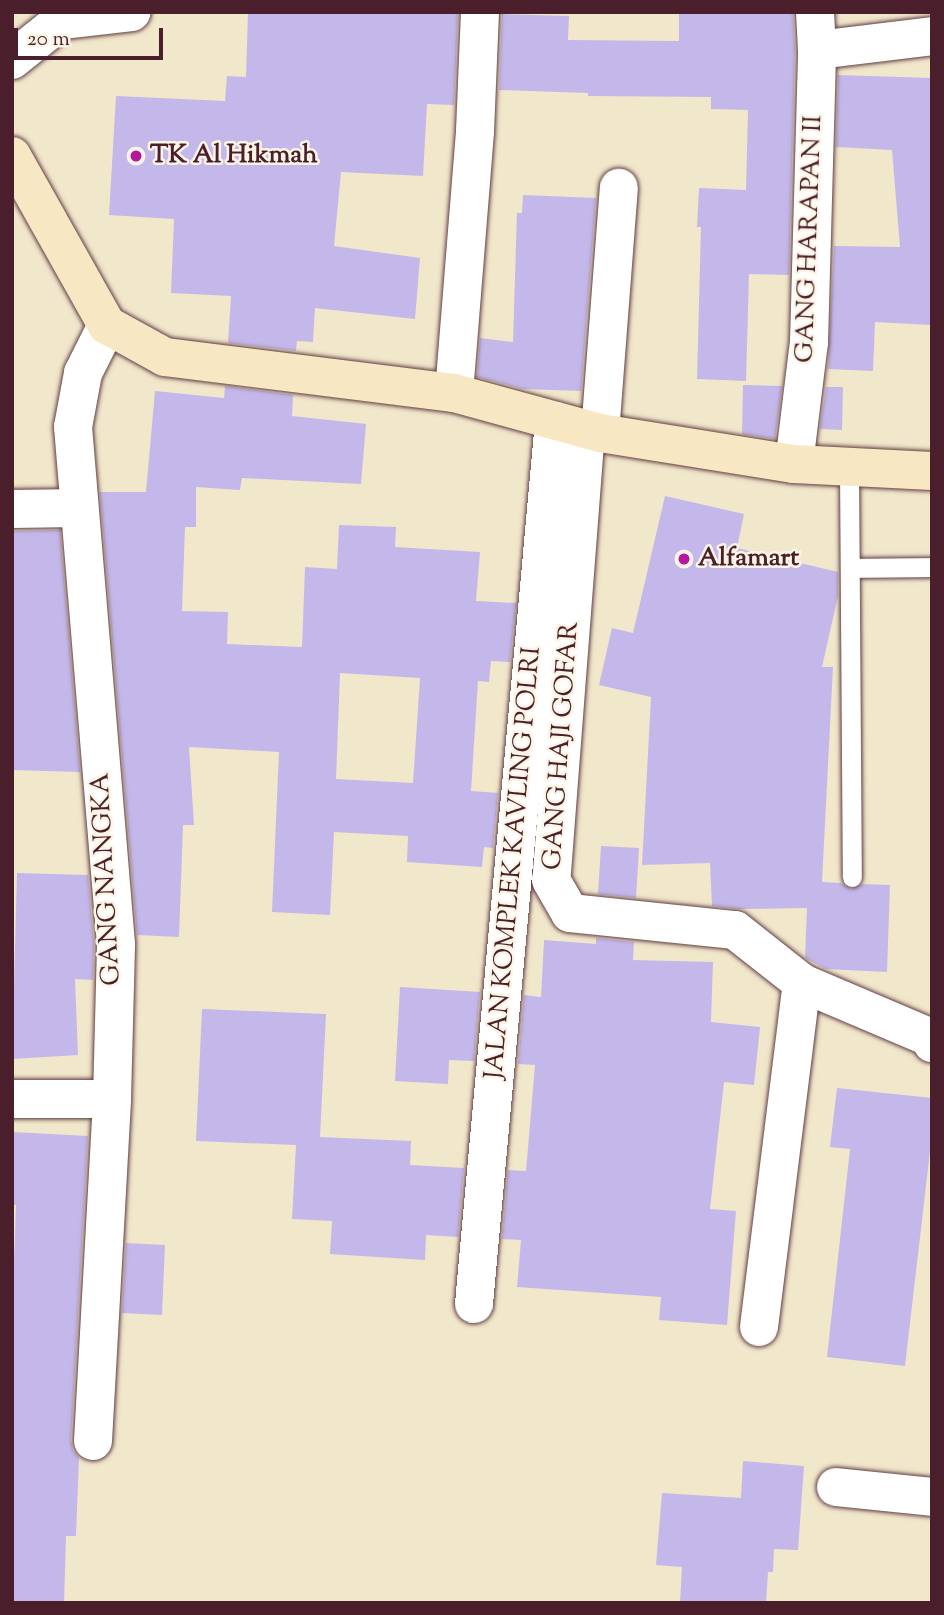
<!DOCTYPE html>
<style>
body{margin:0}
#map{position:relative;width:944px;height:1615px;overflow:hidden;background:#f1e7cb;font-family:"Sorts Mill Goudy",serif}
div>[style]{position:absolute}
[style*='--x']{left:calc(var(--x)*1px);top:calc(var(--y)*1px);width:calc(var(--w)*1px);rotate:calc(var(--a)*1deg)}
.building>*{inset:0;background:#c4b8ea}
.roads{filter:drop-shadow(0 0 2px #633d43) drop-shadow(0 0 2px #633d43)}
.lane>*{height:19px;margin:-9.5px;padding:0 9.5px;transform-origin:9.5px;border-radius:9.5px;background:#fff}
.street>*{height:38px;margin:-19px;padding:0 19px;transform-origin:19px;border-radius:19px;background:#fff}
.secondary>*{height:38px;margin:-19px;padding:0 19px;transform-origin:19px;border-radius:19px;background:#f7e8c3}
.dots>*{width:19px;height:19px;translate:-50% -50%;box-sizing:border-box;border:4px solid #fcf5e5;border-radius:50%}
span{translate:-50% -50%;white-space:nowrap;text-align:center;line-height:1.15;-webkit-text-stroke:5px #fcf5e5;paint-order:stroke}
.poi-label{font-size:26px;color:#4a1f2b;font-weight:700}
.left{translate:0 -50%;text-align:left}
.street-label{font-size:26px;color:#4a1f2b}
.frame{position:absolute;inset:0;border:14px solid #4a1f2b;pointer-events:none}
.scale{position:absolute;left:14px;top:28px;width:149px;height:32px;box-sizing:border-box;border:4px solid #4a1f2b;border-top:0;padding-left:9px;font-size:21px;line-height:24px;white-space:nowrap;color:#4a1f2b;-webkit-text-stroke:5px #fcf5e5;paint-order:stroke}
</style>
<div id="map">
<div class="building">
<div style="clip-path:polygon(248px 12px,458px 12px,454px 105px,427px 104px,423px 176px,341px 172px,334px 246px,420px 258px,415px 319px,315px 308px,313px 342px,297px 341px,296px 351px,228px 343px,231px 296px,171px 293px,174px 219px,109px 215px,116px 96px,225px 101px,227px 76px,246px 77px)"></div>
<div style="clip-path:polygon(679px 12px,793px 12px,795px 50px,789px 275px,749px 274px,746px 381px,697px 379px,701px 227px,697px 227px,699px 188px,746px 190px,748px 110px,711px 109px,711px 97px,588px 96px,588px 93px,499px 90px,502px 14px,569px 16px,568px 40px,679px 41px)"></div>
<div style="clip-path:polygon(838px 75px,932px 78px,932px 325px,875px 322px,873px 371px,828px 369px,834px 246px,900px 247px,892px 150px,836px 147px)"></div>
<div style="clip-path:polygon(523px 195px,596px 198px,581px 391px,523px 389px,477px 377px,480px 338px,513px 342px,517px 213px,522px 213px)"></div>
<div style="clip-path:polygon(743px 385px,782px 386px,775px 439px,742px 434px)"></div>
<div style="clip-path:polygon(evenodd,225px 386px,293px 395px,292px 416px,366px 424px,361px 484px,242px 478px,240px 490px,196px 487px,196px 527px,185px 527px,182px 611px,228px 612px,227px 644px,302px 647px,305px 567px,337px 569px,339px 525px,396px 527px,395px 547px,480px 552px,476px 601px,516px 603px,510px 662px,491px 661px,489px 682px,478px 681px,471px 791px,498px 793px,493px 848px,484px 847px,482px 867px,407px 862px,408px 836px,334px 832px,330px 915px,272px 912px,279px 752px,189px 747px,194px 825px,183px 825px,179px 937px,137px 935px,100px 492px,146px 492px,155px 391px,224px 398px,225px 386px,340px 673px,420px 678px,413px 783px,336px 779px,340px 673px)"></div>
<div style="clip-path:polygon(826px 387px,843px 387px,842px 430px,820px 429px)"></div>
<div style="clip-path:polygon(665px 496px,744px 514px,737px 548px,838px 572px,838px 596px,822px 667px,833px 667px,822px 882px,841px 883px,851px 889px,862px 884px,890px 885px,887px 972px,826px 969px,805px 958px,807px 908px,740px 909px,712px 906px,710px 863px,642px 865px,651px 697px,599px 685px,612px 628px,633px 633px)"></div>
<div style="clip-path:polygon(60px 530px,80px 772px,12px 770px,12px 531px)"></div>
<div style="clip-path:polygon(601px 846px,639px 848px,636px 898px,598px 894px)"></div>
<div style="clip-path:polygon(17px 873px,88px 875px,94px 945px,93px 980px,75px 979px,78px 1055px,12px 1059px)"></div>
<div style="clip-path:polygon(596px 938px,634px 942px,633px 960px,713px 962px,711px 1022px,760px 1027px,754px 1085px,724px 1082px,710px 1209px,736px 1211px,727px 1325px,659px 1320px,661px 1297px,517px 1287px,521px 1240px,502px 1239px,508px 1170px,526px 1171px,535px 1065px,518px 1064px,524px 995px,541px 997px,544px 940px,596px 944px)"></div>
<div style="clip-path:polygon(400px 987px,480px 992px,474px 1061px,449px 1060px,448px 1084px,395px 1081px)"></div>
<div style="clip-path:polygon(202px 1009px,326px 1014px,320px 1137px,411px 1141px,410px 1165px,464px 1168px,458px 1237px,426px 1235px,425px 1260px,330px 1254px,332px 1221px,292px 1219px,296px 1145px,196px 1141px)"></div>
<div style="clip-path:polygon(837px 1088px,932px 1098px,932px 1134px,905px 1366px,827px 1357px,850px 1149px,830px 1147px)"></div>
<div style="clip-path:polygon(12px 1132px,88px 1136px,71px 1440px,73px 1450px,79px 1458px,76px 1536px,66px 1536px,64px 1603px,12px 1603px,12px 1318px,16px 1205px,12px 1205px)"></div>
<div style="clip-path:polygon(126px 1243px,165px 1245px,162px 1315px,122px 1313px)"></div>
<div style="clip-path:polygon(743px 1461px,804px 1466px,798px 1550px,774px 1549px,773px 1572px,768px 1572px,766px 1603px,680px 1603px,682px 1567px,656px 1565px,662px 1493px,741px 1498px)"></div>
</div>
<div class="roads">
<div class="lane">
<div style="--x:849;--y:467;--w:410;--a:89.6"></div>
<div style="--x:850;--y:568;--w:82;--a:-0.7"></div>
</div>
<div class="street">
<div style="--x:64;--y:20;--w:68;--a:-6.7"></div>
<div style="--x:817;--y:50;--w:116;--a:-6.9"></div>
<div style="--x:12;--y:60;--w:77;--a:-38.7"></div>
<div style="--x:454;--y:393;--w:263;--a:-85.4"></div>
<div style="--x:475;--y:131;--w:119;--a:-87.6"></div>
<div style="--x:586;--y:430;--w:451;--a:94.4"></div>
<div style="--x:551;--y:880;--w:38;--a:60"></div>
<div style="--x:570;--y:913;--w:166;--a:5.9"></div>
<div style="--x:735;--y:930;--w:85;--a:38.3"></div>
<div style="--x:802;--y:983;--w:138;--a:23"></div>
<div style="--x:929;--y:1037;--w:7;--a:63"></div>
<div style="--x:600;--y:433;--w:246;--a:-85.6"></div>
<div style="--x:794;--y:464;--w:123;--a:-83"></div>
<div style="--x:809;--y:342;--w:292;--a:-88.4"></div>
<div style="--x:817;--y:50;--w:38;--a:-93"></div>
<div style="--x:12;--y:509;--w:67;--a:-0.9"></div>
<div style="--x:12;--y:1099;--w:100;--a:0"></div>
<div style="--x:474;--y:1304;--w:887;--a:-84.82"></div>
<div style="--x:759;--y:1327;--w:347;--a:-82.9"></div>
<div style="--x:93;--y:1441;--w:343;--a:-86.8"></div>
<div style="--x:112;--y:1099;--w:155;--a:-88.5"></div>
<div style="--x:116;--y:944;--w:519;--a:-94.75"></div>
<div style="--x:73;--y:427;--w:55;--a:-79.5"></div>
<div style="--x:83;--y:373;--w:54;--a:-63.4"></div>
<div style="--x:836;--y:1487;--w:97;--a:5.9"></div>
</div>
<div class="secondary">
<div style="--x:12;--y:156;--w:194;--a:60.7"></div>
<div style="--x:107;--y:325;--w:66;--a:28.9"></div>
<div style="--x:165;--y:357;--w:291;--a:7.1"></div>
<div style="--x:454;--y:393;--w:151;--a:15.3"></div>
<div style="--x:600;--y:433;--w:196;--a:9.1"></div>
<div style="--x:794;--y:464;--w:138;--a:2.9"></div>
</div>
</div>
<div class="dots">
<div style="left:136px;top:156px;background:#b5179e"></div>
<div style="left:684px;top:559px;background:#b5179e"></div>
</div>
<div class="poi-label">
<span class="left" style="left:150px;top:156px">TK Al Hikmah</span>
<span class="left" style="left:698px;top:559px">Alfamart</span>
</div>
<div class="street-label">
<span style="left:810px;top:239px;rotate:-88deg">GANG HARAPAN II</span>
<span style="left:562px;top:746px;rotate:-86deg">GANG HAJI GOFAR</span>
<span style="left:514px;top:863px;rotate:-85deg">JALAN KOMPLEK KAVLING POLRI</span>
<span style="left:107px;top:879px;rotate:-93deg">GANG NANGKA</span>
</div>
<div class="frame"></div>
<div class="scale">20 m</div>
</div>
